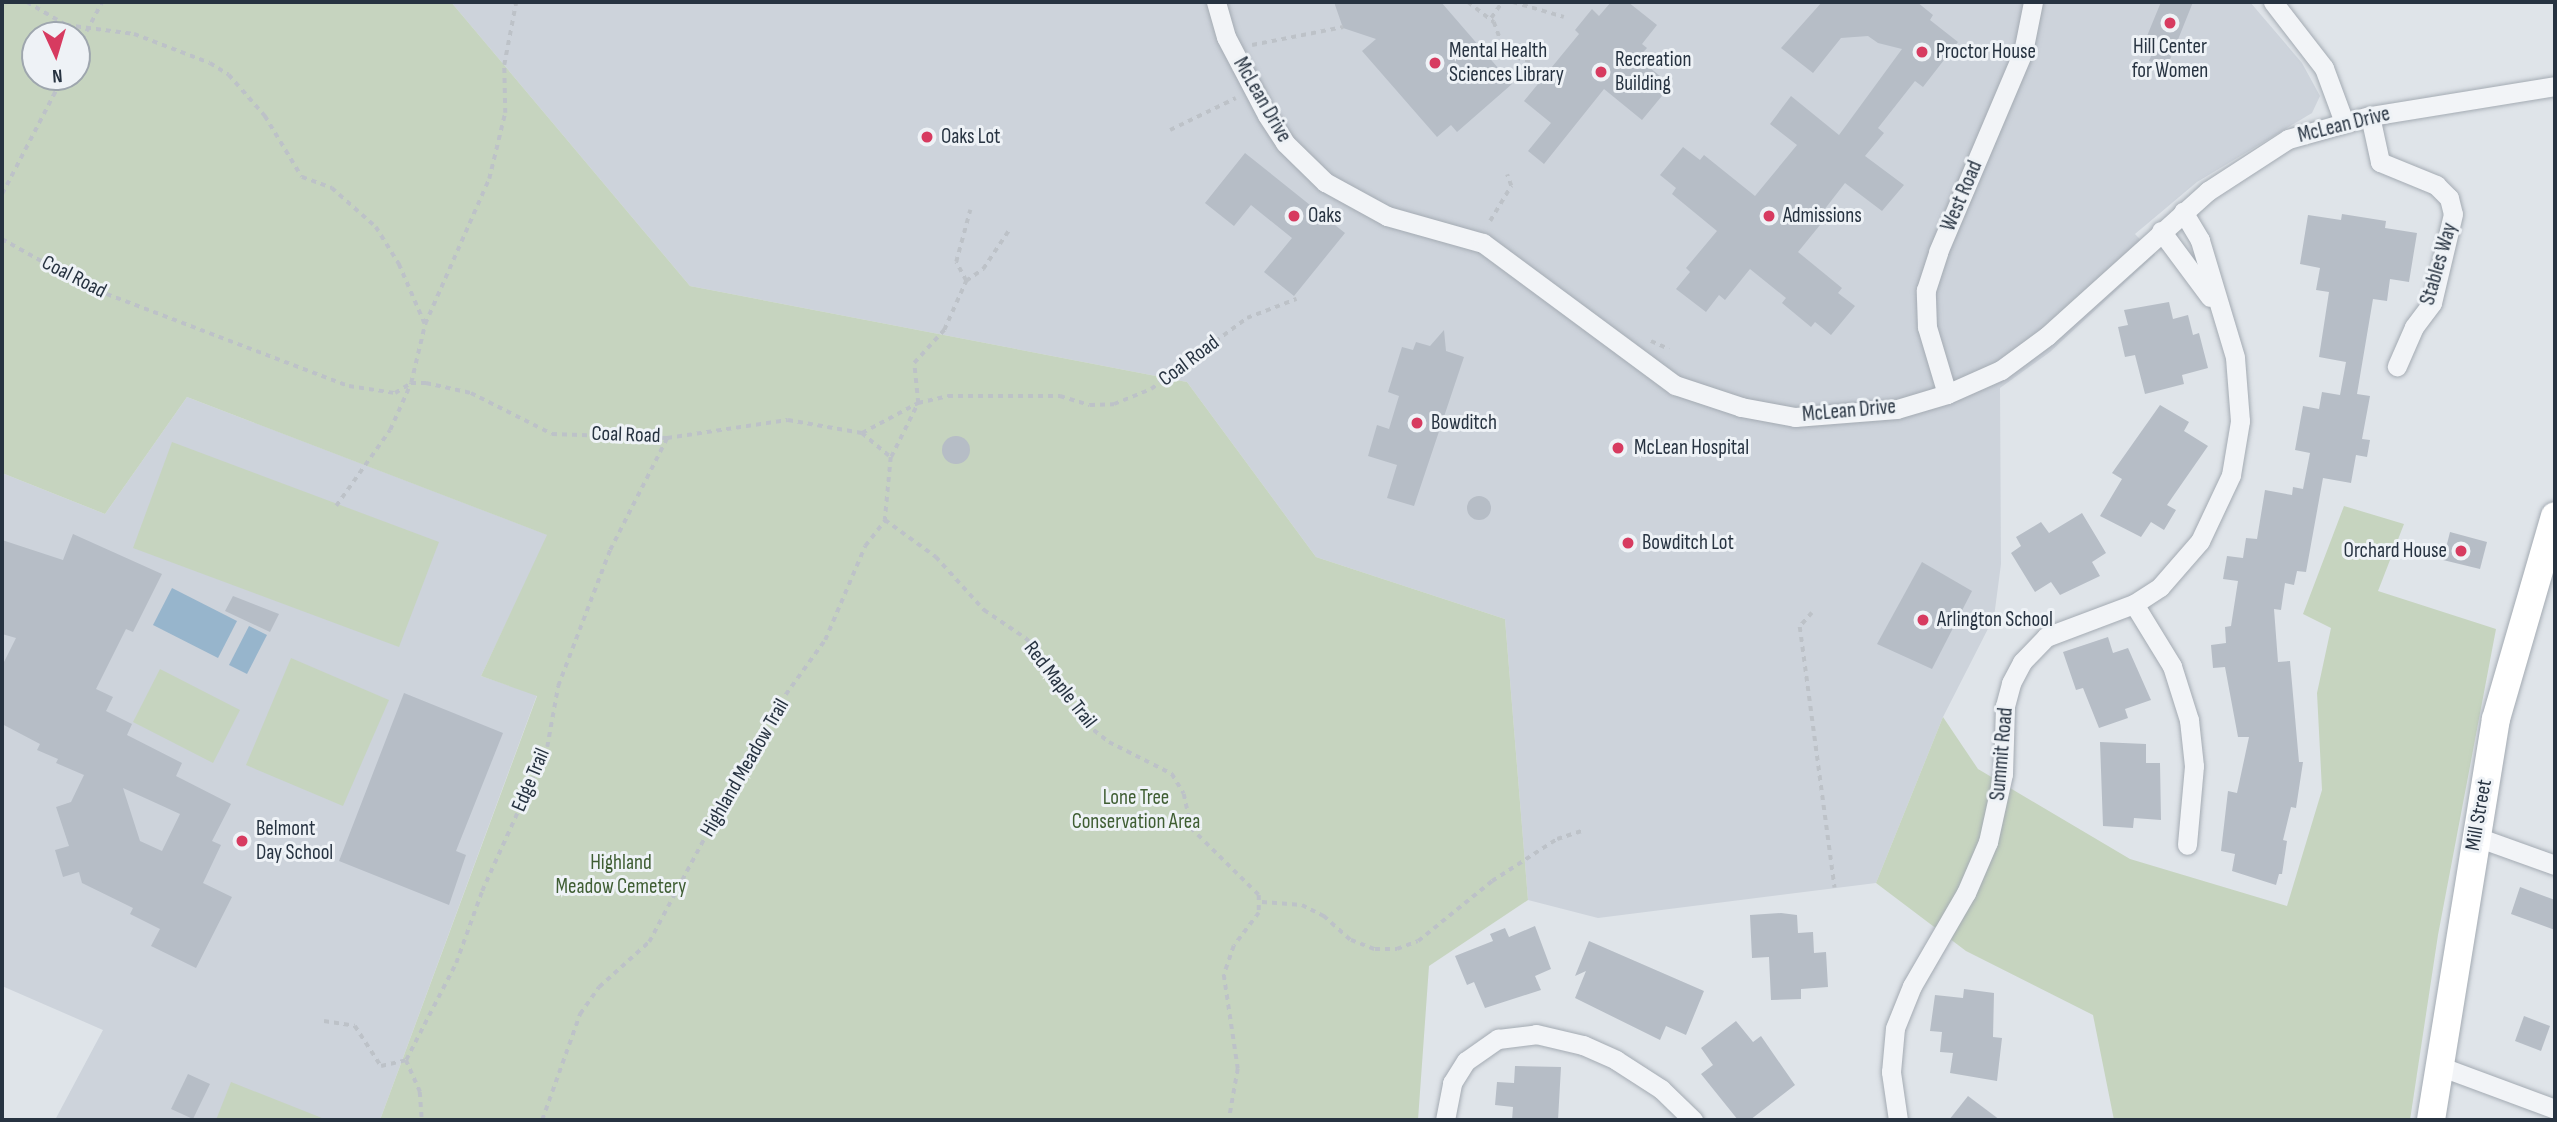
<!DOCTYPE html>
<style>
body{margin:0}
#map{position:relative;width:2557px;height:1122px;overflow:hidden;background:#dfe4e9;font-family:"Sofia Sans Condensed",sans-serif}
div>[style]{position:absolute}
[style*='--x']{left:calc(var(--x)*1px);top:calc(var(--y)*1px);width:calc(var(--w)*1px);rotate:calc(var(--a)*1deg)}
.built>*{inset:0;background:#cdd3db}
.green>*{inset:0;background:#c6d4bf}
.water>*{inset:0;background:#97b5cc}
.building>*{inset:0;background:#b6bdc6}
.round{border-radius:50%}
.path>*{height:3.5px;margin-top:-1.75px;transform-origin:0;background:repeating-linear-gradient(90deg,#bdc2c8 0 5px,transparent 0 10px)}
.roads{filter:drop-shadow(0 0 2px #a4abb3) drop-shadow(0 0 2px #a4abb3)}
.minor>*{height:19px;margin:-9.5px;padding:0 9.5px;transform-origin:9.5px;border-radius:9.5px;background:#f2f4f7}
.secondary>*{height:28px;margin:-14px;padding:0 14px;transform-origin:14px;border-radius:14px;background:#fff}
.dots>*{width:19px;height:19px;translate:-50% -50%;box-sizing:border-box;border:4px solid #eef2f6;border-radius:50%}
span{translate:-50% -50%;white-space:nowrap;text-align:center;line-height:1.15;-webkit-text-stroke:6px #eef2f6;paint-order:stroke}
.poi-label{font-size:21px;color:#273341}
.left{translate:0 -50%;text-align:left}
.right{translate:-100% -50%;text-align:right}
.street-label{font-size:21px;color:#273341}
.park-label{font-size:21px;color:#3f5e33}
.frame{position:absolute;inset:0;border:4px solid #273341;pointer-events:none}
.north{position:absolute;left:21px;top:21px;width:70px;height:70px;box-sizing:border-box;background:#eef2f6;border:2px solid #9ea6ae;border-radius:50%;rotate:176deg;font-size:19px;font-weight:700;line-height:28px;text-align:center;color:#273341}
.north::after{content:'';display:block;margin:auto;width:24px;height:32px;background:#d73b60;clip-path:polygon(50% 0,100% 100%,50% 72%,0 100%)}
</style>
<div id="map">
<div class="built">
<div style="clip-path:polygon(451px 2px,2250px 2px,2302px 63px,2320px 96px,2312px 113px,2197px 182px,2135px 234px,2155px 255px,2050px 352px,2000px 388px,2001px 564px,1994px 617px,1943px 717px,1876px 883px,1598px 918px,1528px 900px,1505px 619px,1316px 557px,1187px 382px,690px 286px)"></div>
<div style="clip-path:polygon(187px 397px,548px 535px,481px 676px,537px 695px,380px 1120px,55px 1120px,103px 1030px,2px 986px,2px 473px,105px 514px)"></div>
</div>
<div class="green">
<div style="clip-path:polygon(evenodd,2px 2px,451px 2px,690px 286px,1187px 382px,1316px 557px,1505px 619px,1528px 900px,1429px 966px,1418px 1120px,380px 1120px,537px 696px,481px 676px,547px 535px,187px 397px,105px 514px,2px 473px,2px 2px,77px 35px,77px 77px,35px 77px,35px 35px,77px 35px)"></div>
<div style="clip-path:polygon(172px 442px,439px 542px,399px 647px,133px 548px)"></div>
<div style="clip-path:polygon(2344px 506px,2404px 524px,2378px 591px,2496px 629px,2438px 935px,2410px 1120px,2114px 1120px,2093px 1015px,1966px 951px,1876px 883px,1943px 717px,1978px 769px,2130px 859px,2287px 906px,2322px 790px,2317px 693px,2331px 628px,2303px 614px)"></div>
<div style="clip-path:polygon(291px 658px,389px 700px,343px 806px,246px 765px)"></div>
<div style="clip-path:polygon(160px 669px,240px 710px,213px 763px,133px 722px)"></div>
<div style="clip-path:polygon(231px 1082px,327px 1120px,216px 1120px)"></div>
</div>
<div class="water">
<div style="clip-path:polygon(172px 588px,237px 621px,218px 658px,153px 625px)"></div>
<div style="clip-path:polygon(249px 626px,267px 635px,247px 674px,229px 665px)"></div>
</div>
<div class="building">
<div style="clip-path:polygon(1334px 2px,1441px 2px,1512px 84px,1457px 132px,1451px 125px,1437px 137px,1362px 51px,1376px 39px,1343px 28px)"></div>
<div style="clip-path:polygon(1611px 2px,1628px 2px,1657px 25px,1642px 44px,1647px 48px,1638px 58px,1671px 85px,1642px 120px,1604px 89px,1544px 164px,1528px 151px,1551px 123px,1524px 101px,1579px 34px,1575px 30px,1592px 9px,1599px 16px)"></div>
<div style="clip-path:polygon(1822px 2px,1917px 2px,1933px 15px,1930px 20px,1958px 42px,1923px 87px,1915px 81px,1878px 128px,1884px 133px,1865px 156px,1904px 185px,1882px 211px,1845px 183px,1824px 210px,1829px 214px,1798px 252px,1842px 288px,1838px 293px,1855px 306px,1831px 335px,1815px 322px,1811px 327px,1782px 303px,1786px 298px,1750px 269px,1725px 300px,1719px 295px,1706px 312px,1676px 289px,1690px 272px,1686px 268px,1717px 231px,1672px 194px,1676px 188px,1660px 175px,1683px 147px,1700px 160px,1704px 155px,1755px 196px,1797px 145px,1770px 124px,1791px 96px,1839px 135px,1902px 49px,1878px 43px,1868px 36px,1841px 38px,1813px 73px,1781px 48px)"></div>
<div style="clip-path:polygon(2161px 2px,2193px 2px,2167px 67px,2149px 61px,2158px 40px,2147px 36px)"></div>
<div style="clip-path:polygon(1245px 153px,1345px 233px,1294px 296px,1264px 272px,1292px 238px,1251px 205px,1234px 226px,1205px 203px)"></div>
<div style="clip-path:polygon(2342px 214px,2386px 221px,2385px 228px,2417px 233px,2409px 282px,2390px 279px,2387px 301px,2373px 299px,2357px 394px,2370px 396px,2362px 439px,2370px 440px,2367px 457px,2356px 455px,2351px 483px,2323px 478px,2306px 572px,2297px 571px,2294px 585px,2285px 583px,2281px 610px,2274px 609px,2278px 662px,2290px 661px,2299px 762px,2303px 762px,2296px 808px,2291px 807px,2283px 840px,2287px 841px,2282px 874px,2279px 874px,2276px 885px,2232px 871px,2235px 854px,2221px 851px,2228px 791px,2237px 793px,2249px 737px,2238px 737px,2225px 667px,2213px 668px,2211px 645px,2226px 643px,2225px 627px,2231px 626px,2238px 581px,2223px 579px,2227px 556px,2243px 558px,2246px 538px,2257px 539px,2265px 490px,2292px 495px,2293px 487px,2303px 489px,2310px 453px,2295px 450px,2303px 406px,2319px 409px,2322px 392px,2340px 395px,2346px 362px,2319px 357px,2329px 292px,2316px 290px,2320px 268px,2300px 264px,2308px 215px,2341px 220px)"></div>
<div style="clip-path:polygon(2169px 302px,2173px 319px,2188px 315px,2193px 335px,2199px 333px,2208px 368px,2182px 375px,2184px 384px,2145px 394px,2135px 355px,2125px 357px,2118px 327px,2128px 325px,2124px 310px)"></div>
<div style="clip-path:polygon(1444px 330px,1446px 351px,1464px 357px,1414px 506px,1387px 498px,1397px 465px,1368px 456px,1377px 425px,1389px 429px,1399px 396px,1388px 392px,1402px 347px,1413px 350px,1416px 342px,1430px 346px)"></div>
<div style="clip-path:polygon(2160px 405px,2189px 422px,2184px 431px,2208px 446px,2167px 505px,2176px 510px,2164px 530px,2151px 522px,2141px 537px,2100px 516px,2122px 479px,2112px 473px)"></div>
<div class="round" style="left:942px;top:436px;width:28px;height:28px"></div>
<div class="round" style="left:1467px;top:496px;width:24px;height:24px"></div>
<div style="clip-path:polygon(2082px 513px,2106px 553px,2092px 562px,2100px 576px,2060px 595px,2051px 582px,2035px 592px,2011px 553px,2021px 546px,2016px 537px,2041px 522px,2049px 533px)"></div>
<div style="clip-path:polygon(2450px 532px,2487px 542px,2480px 569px,2443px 560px)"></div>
<div style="clip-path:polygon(evenodd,73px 534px,162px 574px,133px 632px,126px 629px,96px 689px,113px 697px,106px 711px,132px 724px,127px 735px,182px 763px,176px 776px,231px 804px,212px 841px,221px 845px,203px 883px,232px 897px,196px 968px,151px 946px,160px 929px,130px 914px,133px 908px,82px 883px,79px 872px,63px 877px,55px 850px,69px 846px,56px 807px,71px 802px,84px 775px,56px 763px,58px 759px,37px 750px,40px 744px,2px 724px,2px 666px,16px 638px,2px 634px,2px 540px,63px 560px,73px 534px,123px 788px,180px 814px,162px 851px,140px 841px,123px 788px)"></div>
<div style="clip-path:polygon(1922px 562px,1972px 591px,1932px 669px,1877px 644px)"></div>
<div style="clip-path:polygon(233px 596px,279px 614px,270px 632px,225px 611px)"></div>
<div style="clip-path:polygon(2108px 637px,2113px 653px,2128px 648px,2151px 700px,2125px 709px,2128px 718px,2099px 728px,2083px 688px,2076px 690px,2063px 652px)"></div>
<div style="clip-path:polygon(404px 693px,503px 733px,456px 851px,466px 855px,449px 905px,339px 861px)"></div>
<div style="clip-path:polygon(2100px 742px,2146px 744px,2146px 763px,2160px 763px,2161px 820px,2134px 818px,2133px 828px,2103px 826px)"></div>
<div style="clip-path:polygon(2520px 887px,2555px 900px,2555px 930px,2511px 914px)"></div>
<div style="clip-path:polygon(1781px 913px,1797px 915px,1798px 933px,1813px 932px,1814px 953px,1826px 952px,1828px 987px,1801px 989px,1801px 999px,1771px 1000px,1769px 957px,1752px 958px,1750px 915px)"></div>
<div style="clip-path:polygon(1535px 926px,1551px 969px,1535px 976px,1541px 990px,1485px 1008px,1474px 982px,1467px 985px,1455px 956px,1493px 941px,1490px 934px,1505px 928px,1509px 937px)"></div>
<div style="clip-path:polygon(1589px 941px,1704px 991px,1686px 1035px,1666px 1026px,1660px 1040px,1575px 998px,1586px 971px,1575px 976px)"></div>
<div style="clip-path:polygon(1964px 989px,1994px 993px,1993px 1037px,2002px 1038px,1997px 1081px,1950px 1073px,1953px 1053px,1940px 1052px,1942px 1032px,1930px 1031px,1935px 995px,1963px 998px)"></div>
<div style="clip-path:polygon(2524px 1016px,2550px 1026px,2541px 1051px,2515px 1041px)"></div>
<div style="clip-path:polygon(1736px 1021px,1753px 1042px,1761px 1036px,1795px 1085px,1750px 1120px,1738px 1120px,1701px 1074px,1713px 1065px,1701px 1048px)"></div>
<div style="clip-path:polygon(1515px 1066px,1561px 1067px,1558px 1120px,1512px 1120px,1513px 1107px,1495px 1105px,1497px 1082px,1514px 1083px)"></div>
<div style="clip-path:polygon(188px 1074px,210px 1084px,193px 1119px,171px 1109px)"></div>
<div style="clip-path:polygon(1968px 1096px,2000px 1120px,1949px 1120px)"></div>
</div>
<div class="path">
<div style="--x:27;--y:2;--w:45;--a:30.5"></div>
<div style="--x:66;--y:25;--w:69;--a:7.5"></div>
<div style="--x:134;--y:34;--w:81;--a:20.9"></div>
<div style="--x:210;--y:63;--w:22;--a:32"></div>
<div style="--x:229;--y:75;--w:55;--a:48.7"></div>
<div style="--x:265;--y:116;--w:71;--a:58.8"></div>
<div style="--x:302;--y:177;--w:32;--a:20"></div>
<div style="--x:332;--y:188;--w:59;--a:41.6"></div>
<div style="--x:376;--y:227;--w:44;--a:58.1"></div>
<div style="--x:399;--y:264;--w:65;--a:66.6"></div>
<div style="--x:1468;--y:2;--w:33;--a:38"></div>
<div style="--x:1494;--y:22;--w:35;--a:70"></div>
<div style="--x:1506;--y:55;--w:25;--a:14"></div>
<div style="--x:1513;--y:2;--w:53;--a:16.4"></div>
<div style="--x:1491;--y:18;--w:19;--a:-55"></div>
<div style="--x:1252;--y:45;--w:93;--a:-11.2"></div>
<div style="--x:77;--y:49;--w:53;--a:-62"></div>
<div style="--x:1170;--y:130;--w:73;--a:-25.9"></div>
<div style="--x:2;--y:194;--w:132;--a:-62.5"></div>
<div style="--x:1490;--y:221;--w:41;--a:-59"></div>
<div style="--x:1511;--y:186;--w:12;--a:-110"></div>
<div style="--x:2;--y:239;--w:98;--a:29.2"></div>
<div style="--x:88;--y:287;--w:279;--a:20.8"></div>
<div style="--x:349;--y:386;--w:47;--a:8.7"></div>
<div style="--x:395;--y:393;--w:19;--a:-32"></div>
<div style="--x:411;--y:383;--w:15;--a:0"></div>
<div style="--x:426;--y:383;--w:46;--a:12.5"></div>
<div style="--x:471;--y:393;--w:91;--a:26.8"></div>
<div style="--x:552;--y:434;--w:115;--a:2"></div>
<div style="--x:667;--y:438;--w:122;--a:-8.5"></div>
<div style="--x:788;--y:420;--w:75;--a:10"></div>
<div style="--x:862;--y:433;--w:64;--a:-28.2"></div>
<div style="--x:918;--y:403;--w:31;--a:-13"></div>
<div style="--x:948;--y:396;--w:112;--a:0"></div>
<div style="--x:1060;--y:396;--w:31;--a:17"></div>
<div style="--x:1090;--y:405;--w:24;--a:-2"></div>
<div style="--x:1114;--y:404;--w:40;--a:-22"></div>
<div style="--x:1151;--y:389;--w:119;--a:-36.5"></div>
<div style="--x:1247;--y:318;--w:53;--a:-21.2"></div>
<div style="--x:966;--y:281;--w:21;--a:-118"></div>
<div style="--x:956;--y:262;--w:54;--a:-74.9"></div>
<div style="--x:1651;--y:341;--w:20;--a:24"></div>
<div style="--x:862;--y:433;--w:38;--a:40"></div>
<div style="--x:891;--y:457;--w:63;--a:95.4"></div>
<div style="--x:891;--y:457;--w:60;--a:-63.4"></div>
<div style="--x:918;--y:403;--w:40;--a:-95.7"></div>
<div style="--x:914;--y:363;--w:45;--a:-47.7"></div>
<div style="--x:944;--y:330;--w:54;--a:-65.8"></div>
<div style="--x:966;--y:281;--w:21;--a:-35"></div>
<div style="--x:983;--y:269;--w:47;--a:-56.3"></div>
<div style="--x:336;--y:506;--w:93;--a:-54.6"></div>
<div style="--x:390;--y:430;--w:51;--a:-65.9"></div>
<div style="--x:411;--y:383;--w:61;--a:-76.7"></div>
<div style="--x:425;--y:324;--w:158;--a:-66.2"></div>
<div style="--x:489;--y:179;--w:68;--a:-76.4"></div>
<div style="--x:505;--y:113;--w:48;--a:-91.2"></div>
<div style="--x:504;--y:65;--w:64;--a:-79.2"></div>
<div style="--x:885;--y:520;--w:63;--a:36"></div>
<div style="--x:936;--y:557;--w:72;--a:47.8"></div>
<div style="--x:984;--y:610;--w:52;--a:34"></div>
<div style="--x:1027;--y:639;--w:103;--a:55.2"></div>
<div style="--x:1086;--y:724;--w:29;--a:38"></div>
<div style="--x:1109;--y:742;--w:71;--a:26.9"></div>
<div style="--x:1172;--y:774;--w:23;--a:59"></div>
<div style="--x:1184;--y:794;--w:35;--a:78"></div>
<div style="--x:1191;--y:828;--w:95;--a:44.6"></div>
<div style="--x:1259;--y:895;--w:18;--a:90"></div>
<div style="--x:1259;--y:913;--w:41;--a:127.1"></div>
<div style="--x:1234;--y:946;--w:31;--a:109"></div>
<div style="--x:1224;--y:975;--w:95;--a:81.5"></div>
<div style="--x:1238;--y:1069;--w:52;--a:100"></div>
<div style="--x:1812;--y:613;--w:18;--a:131"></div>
<div style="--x:1800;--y:627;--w:263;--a:82.4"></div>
<div style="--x:1262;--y:902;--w:40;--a:4.3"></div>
<div style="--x:1302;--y:905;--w:25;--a:27"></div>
<div style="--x:1324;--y:916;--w:36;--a:42"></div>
<div style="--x:1351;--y:940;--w:26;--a:21"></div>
<div style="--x:1375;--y:949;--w:22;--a:0"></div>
<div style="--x:1397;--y:949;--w:22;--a:-21"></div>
<div style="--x:1418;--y:941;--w:95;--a:-39"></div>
<div style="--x:1492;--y:881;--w:77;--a:-32.9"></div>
<div style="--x:1557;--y:839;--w:29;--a:-18"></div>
<div style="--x:324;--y:1021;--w:31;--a:9"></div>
<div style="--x:355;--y:1026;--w:48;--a:57"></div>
<div style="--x:381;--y:1066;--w:26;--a:-13"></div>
<div style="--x:406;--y:1060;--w:109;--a:-62.7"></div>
<div style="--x:456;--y:963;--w:77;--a:-70.1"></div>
<div style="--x:482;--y:891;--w:158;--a:-65.7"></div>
<div style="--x:547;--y:747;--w:62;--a:-79.8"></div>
<div style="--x:558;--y:686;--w:146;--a:-69.1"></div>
<div style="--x:610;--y:550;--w:126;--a:-63"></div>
<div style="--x:406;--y:1060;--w:35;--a:66"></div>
<div style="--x:420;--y:1092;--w:28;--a:86"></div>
<div style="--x:542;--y:1120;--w:113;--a:-70.3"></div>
<div style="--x:580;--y:1014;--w:33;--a:-55"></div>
<div style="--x:599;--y:987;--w:67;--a:-42"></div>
<div style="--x:649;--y:942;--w:253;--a:-61.9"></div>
<div style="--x:768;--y:719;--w:97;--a:-54.2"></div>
<div style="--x:825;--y:640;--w:102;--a:-66.9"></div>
<div style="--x:865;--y:546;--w:33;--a:-52"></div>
</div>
<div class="roads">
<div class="minor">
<div style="--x:1216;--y:2;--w:36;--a:74"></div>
<div style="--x:1226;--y:37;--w:88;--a:62.3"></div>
<div style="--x:1267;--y:115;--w:33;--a:57"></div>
<div style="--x:1285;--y:143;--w:56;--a:44.3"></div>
<div style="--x:1325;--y:182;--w:71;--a:28.7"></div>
<div style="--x:1387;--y:216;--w:100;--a:15.7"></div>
<div style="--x:1483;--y:243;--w:239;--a:36.5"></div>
<div style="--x:1675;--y:385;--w:70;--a:18.4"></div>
<div style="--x:1741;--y:407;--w:55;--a:10.5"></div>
<div style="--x:1795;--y:417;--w:102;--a:-4.5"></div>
<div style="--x:1897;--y:409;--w:52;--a:-16.7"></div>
<div style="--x:1947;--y:394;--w:59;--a:-24"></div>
<div style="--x:2001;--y:370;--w:57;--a:-36.5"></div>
<div style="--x:2047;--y:336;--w:217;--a:-42"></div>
<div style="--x:2208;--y:191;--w:95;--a:-33"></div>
<div style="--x:2288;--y:139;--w:85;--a:-15.7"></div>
<div style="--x:2370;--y:116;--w:187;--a:-9.2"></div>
<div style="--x:2273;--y:2;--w:83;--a:52.3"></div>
<div style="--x:2324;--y:68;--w:58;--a:69.7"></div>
<div style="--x:2370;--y:116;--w:47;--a:77.7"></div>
<div style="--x:2380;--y:162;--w:61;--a:22.3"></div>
<div style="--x:2436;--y:185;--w:18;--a:45"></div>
<div style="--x:2449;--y:198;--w:16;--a:76"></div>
<div style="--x:2453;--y:214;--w:91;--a:103.3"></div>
<div style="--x:2432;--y:303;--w:30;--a:127"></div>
<div style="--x:2414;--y:327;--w:43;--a:113.6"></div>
<div style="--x:2161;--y:231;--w:82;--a:53.4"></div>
<div style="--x:1947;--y:394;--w:70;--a:-106.6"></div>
<div style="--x:1927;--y:327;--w:37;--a:-92"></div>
<div style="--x:1926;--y:290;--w:40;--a:-72"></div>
<div style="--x:1938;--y:252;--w:217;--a:-67"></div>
<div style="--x:2023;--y:52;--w:51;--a:-78.7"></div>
<div style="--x:2134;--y:604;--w:73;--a:58.5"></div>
<div style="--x:2172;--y:666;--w:57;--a:72.5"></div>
<div style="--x:2189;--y:720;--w:46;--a:83.8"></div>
<div style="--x:2194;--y:766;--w:79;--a:95.1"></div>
<div style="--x:2474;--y:836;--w:86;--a:19.7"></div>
<div style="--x:2439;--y:1066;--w:124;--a:20.3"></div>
<div style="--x:1445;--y:1120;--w:38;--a:-79"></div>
<div style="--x:1452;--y:1083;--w:26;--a:-58"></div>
<div style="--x:1466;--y:1061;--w:39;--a:-35"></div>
<div style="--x:1498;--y:1039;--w:38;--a:-7"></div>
<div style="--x:1536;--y:1034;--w:48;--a:13.2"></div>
<div style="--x:1583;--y:1045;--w:36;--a:24"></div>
<div style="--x:1616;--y:1060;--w:54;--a:32.8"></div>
<div style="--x:1661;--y:1089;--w:45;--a:44.1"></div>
<div style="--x:1898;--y:1120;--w:49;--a:-98.3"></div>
<div style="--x:1891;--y:1072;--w:44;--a:-84.8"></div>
<div style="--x:1895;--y:1028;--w:45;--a:-68"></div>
<div style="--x:1912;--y:986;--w:108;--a:-59.9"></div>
<div style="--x:1966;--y:893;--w:56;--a:-66.7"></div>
<div style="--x:1988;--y:842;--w:70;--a:-77.6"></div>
<div style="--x:2003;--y:774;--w:68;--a:-88.3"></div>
<div style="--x:2005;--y:706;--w:24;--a:-75"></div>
<div style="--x:2011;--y:683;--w:24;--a:-62"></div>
<div style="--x:2022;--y:662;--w:35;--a:-46"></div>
<div style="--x:2046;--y:637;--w:94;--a:-20.6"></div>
<div style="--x:2134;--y:604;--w:31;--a:-33"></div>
<div style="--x:2160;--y:587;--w:61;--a:-49"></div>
<div style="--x:2200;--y:541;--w:73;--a:-64.8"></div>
<div style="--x:2231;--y:475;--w:55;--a:-80.5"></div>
<div style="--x:2240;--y:421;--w:64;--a:-94.5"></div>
<div style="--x:2235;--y:357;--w:122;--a:-106.7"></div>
<div style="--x:2200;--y:240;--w:33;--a:-121"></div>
</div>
<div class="secondary">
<div style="--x:2431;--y:1120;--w:406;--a:-80.8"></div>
<div style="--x:2496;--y:719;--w:211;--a:-73.8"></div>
</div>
</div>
<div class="dots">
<div style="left:2170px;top:23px;background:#d73b60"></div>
<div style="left:1922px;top:52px;background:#d73b60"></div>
<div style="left:1435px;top:63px;background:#d73b60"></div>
<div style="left:1601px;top:72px;background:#d73b60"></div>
<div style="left:927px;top:137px;background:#d73b60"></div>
<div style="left:1294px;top:216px;background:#d73b60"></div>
<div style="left:1769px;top:216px;background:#d73b60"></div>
<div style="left:1417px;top:423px;background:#d73b60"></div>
<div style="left:1618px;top:448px;background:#d73b60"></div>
<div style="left:1628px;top:543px;background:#d73b60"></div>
<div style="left:2461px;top:551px;background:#d73b60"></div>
<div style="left:1923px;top:620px;background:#d73b60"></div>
<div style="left:242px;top:841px;background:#d73b60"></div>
</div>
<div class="poi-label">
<span style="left:2170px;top:59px">Hill Center<br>for Women</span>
<span class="left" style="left:1449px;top:63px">Mental Health<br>Sciences Library</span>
<span class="left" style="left:1936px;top:52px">Proctor House</span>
<span class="left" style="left:1615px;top:72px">Recreation<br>Building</span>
<span class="left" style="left:941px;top:137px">Oaks Lot</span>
<span class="left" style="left:1308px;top:216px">Oaks</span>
<span class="left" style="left:1783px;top:216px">Admissions</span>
<span class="left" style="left:1431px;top:423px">Bowditch</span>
<span class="left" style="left:1634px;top:448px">McLean Hospital</span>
<span class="left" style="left:1642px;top:543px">Bowditch Lot</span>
<span class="right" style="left:2447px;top:551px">Orchard House</span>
<span class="left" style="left:1937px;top:620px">Arlington School</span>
<span class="left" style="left:256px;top:841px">Belmont<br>Day School</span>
</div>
<div class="street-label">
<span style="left:1262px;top:100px;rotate:60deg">McLean Drive</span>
<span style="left:2344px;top:125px;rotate:-14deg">McLean Drive</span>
<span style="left:1962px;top:196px;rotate:-67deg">West Road</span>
<span style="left:2439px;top:264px;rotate:-74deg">Stables Way</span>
<span style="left:74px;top:277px;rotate:27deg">Coal Road</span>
<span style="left:1189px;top:361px;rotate:-37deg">Coal Road</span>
<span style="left:1849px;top:411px;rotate:-5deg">McLean Drive</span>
<span style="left:626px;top:435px;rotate:2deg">Coal Road</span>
<span style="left:1060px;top:685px;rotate:52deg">Red Maple Trail</span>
<span style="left:2002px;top:754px;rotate:-85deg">Summit Road</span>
<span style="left:745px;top:768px;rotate:-60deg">Highland Meadow Trail</span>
<span style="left:531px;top:780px;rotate:-67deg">Edge Trail</span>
<span style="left:2479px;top:815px;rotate:-80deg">Mill Street</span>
</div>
<div class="park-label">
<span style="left:1136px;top:810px">Lone Tree<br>Conservation Area</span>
<span style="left:621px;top:875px">Highland<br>Meadow Cemetery</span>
</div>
<div class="frame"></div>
<div class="north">N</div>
</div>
